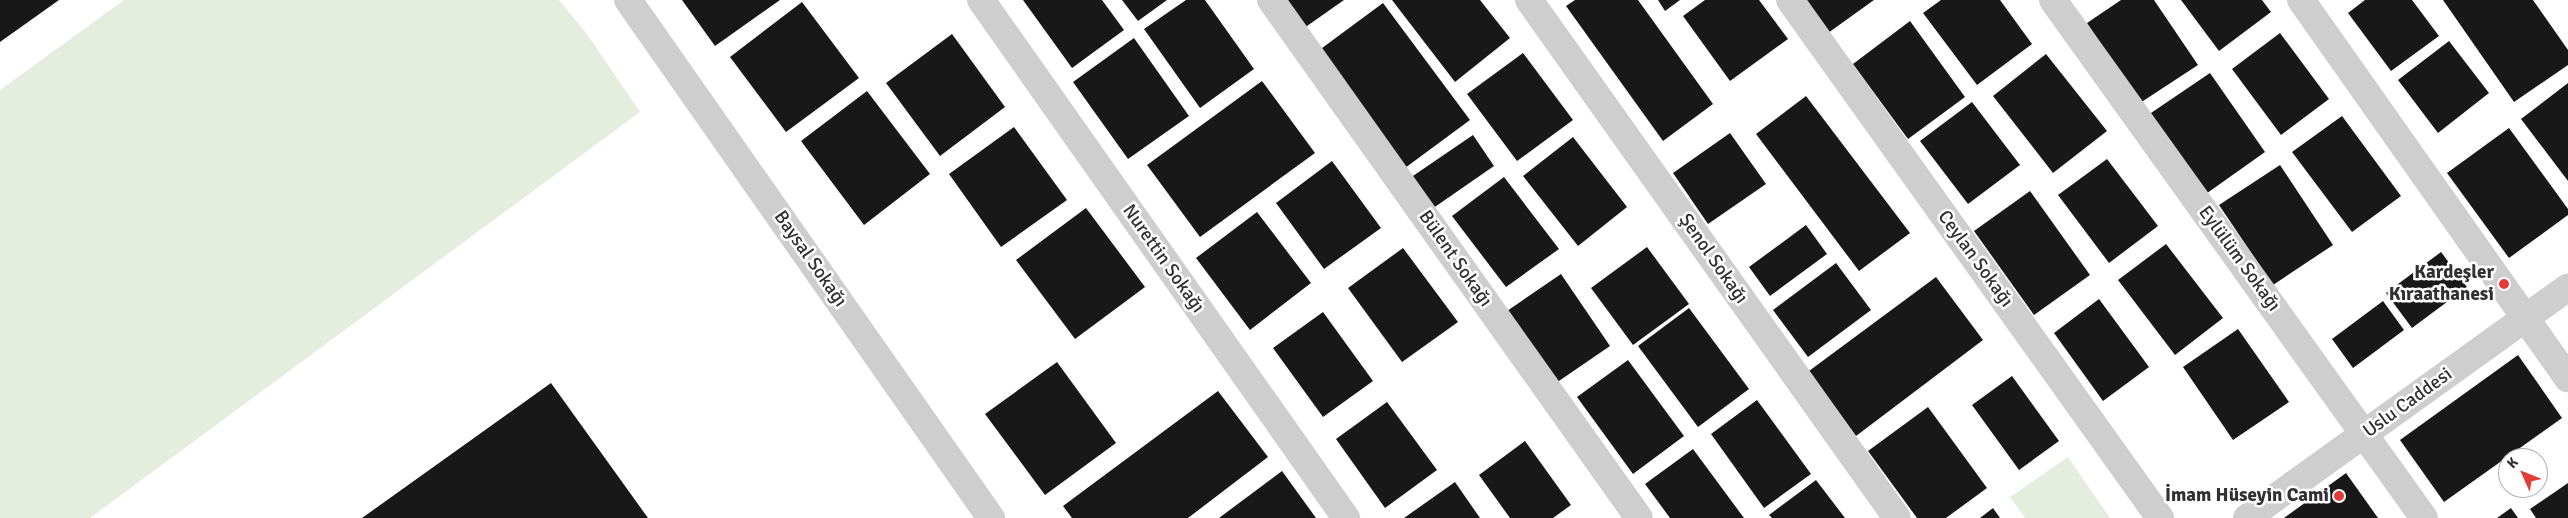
<!DOCTYPE html>
<meta charset="utf-8">
<style>
body{margin:0}
#map{position:relative;width:2568px;height:518px;overflow:hidden;background:#fff;font-family:Signika,sans-serif}
div>[style]{position:absolute}
[style*='--x']{left:calc(var(--x)*1px);top:calc(var(--y)*1px);width:calc(var(--w)*1px);rotate:calc(var(--a)*1deg)}
.green>*{inset:0;background:#e5eddf}
.building>*{inset:0;background:#181818}
.minor>*{height:28px;margin:-14px;padding:0 14px;transform-origin:14px;border-radius:14px;background:#cecece}
.dots>*{width:14px;height:14px;translate:-50% -50%;box-sizing:border-box;border:2px solid #fff;border-radius:50%}
span{translate:-50% -50%;white-space:nowrap;text-align:center;line-height:1.15;-webkit-text-stroke:5px #fff;paint-order:stroke}
.street-label{font-size:19px;color:#313131}
.poi-label{font-size:19px;color:#313131;font-weight:700}
.right{translate:-100% -50%;text-align:right}
.north{position:absolute;left:2498px;top:448px;width:50px;height:50px;box-sizing:border-box;background:#fff;border:1px solid #adadad;border-radius:50%;rotate:314deg;font-size:14px;font-weight:700;line-height:20px;text-align:center;color:#313131}
.north::after{content:'';display:block;margin:auto;width:18px;height:22px;background:#e33b37;clip-path:polygon(50% 0,100% 100%,50% 72%,0 100%)}
</style>
<div id="map">
<div class="green">
<div style="clip-path:polygon(124px 0,559px 0,587px 34px,640px 112px,90px 518px,0 518px,0 90px)"></div>
<div style="clip-path:polygon(2068px 457px,2110px 518px,2025px 518px,2010px 497px)"></div>
</div>
<div class="building">
<div style="clip-path:polygon(0 0,59px 0,0 42px)"></div>
<div style="clip-path:polygon(682px 0,780px 0,715px 46px)"></div>
<div style="clip-path:polygon(1023px 0,1102px 0,1124px 30px,1072px 68px)"></div>
<div style="clip-path:polygon(1122px 0,1167px 0,1138px 21px)"></div>
<div style="clip-path:polygon(1186px 0,1205px 0,1254px 69px,1200px 108px,1144px 29px)"></div>
<div style="clip-path:polygon(1275px 0,1344px 0,1297px 33px)"></div>
<div style="clip-path:polygon(1392px 0,1480px 0,1510px 38px,1455px 82px)"></div>
<div style="clip-path:polygon(1575px 0,1638px 0,1713px 104px,1663px 141px,1566px 6px)"></div>
<div style="clip-path:polygon(1658px 0,1680px 0,1665px 11px)"></div>
<div style="clip-path:polygon(1705px 0,1759px 0,1788px 39px,1730px 81px,1683px 16px)"></div>
<div style="clip-path:polygon(1804px 0,1874px 0,1828px 33px)"></div>
<div style="clip-path:polygon(1941px 0,2000px 0,2032px 44px,1977px 85px,1923px 13px)"></div>
<div style="clip-path:polygon(2121px 0,2154px 0,2198px 65px,2140px 103px,2087px 23px)"></div>
<div style="clip-path:polygon(2181px 0,2262px 0,2271px 12px,2219px 51px)"></div>
<div style="clip-path:polygon(2365px 0,2412px 0,2439px 36px,2391px 71px,2348px 13px)"></div>
<div style="clip-path:polygon(2443px 0,2533px 0,2568px 50px,2568px 65px,2514px 102px)"></div>
<div style="clip-path:polygon(802px 2px,859px 78px,786px 132px,730px 57px)"></div>
<div style="clip-path:polygon(1383px 3px,1470px 120px,1405px 168px,1318px 51px)"></div>
<div style="clip-path:polygon(1910px 21px,1965px 97px,1908px 139px,1853px 64px)"></div>
<div style="clip-path:polygon(2280px 33px,2329px 99px,2281px 135px,2232px 69px)"></div>
<div style="clip-path:polygon(952px 34px,1005px 107px,940px 156px,886px 83px)"></div>
<div style="clip-path:polygon(1134px 38px,1189px 116px,1128px 159px,1073px 82px)"></div>
<div style="clip-path:polygon(2449px 41px,2489px 93px,2438px 133px,2398px 80px)"></div>
<div style="clip-path:polygon(1523px 53px,1573px 120px,1517px 161px,1467px 94px)"></div>
<div style="clip-path:polygon(2046px 54px,2107px 131px,2053px 173px,1993px 96px)"></div>
<div style="clip-path:polygon(2210px 73px,2265px 152px,2203px 196px,2148px 115px)"></div>
<div style="clip-path:polygon(1262px 81px,1315px 153px,1200px 237px,1147px 165px)"></div>
<div style="clip-path:polygon(2568px 83px,2568px 181px,2521px 119px)"></div>
<div style="clip-path:polygon(867px 91px,930px 174px,864px 225px,801px 141px)"></div>
<div style="clip-path:polygon(1806px 96px,1910px 233px,1859px 271px,1756px 134px)"></div>
<div style="clip-path:polygon(1972px 102px,2020px 165px,1968px 204px,1920px 141px)"></div>
<div style="clip-path:polygon(2342px 116px,2401px 196px,2352px 232px,2292px 152px)"></div>
<div style="clip-path:polygon(1014px 127px,1067px 200px,1001px 247px,949px 174px)"></div>
<div style="clip-path:polygon(2509px 128px,2568px 209px,2568px 215px,2509px 258px,2447px 173px)"></div>
<div style="clip-path:polygon(1730px 133px,1766px 184px,1708px 224px,1673px 173px)"></div>
<div style="clip-path:polygon(1473px 135px,1494px 166px,1429px 211px,1407px 180px)"></div>
<div style="clip-path:polygon(1573px 137px,1627px 207px,1578px 246px,1523px 176px)"></div>
<div style="clip-path:polygon(2107px 159px,2158px 226px,2109px 263px,2058px 195px)"></div>
<div style="clip-path:polygon(1332px 161px,1381px 228px,1324px 269px,1276px 203px)"></div>
<div style="clip-path:polygon(2280px 165px,2333px 245px,2273px 285px,2219px 205px)"></div>
<div style="clip-path:polygon(1504px 177px,1559px 249px,1506px 287px,1452px 216px)"></div>
<div style="clip-path:polygon(2030px 191px,2090px 275px,2034px 315px,1974px 231px)"></div>
<div style="clip-path:polygon(1086px 208px,1145px 287px,1075px 339px,1016px 260px)"></div>
<div style="clip-path:polygon(1257px 212px,1311px 283px,1250px 330px,1196px 258px)"></div>
<div style="clip-path:polygon(1806px 225px,1827px 254px,1770px 296px,1749px 267px)"></div>
<div style="clip-path:polygon(2166px 244px,2223px 318px,2175px 355px,2118px 280px)"></div>
<div style="clip-path:polygon(1647px 247px,1689px 304px,1633px 345px,1591px 288px)"></div>
<div style="clip-path:polygon(1403px 248px,1458px 322px,1402px 362px,1348px 288px)"></div>
<div style="clip-path:polygon(2441px 252px,2467px 287px,2412px 328px,2386px 293px)"></div>
<div style="clip-path:polygon(1836px 263px,1871px 310px,1808px 357px,1773px 310px)"></div>
<div style="clip-path:polygon(1561px 274px,1610px 346px,1556px 383px,1507px 311px)"></div>
<div style="clip-path:polygon(1936px 277px,1983px 340px,1856px 436px,1809px 371px)"></div>
<div style="clip-path:polygon(2099px 299px,2149px 367px,2103px 401px,2054px 333px)"></div>
<div style="clip-path:polygon(2383px 301px,2404px 330px,2353px 368px,2332px 339px)"></div>
<div style="clip-path:polygon(1689px 308px,1749px 389px,1698px 427px,1638px 346px)"></div>
<div style="clip-path:polygon(1323px 312px,1373px 381px,1323px 417px,1273px 348px)"></div>
<div style="clip-path:polygon(2238px 329px,2289px 402px,2233px 440px,2183px 367px)"></div>
<div style="clip-path:polygon(2518px 355px,2562px 418px,2444px 502px,2400px 440px)"></div>
<div style="clip-path:polygon(1628px 360px,1684px 436px,1633px 474px,1577px 397px)"></div>
<div style="clip-path:polygon(1057px 362px,1116px 443px,1045px 495px,985px 414px)"></div>
<div style="clip-path:polygon(2012px 376px,2059px 441px,2019px 470px,1972px 405px)"></div>
<div style="clip-path:polygon(551px 383px,648px 518px,362px 518px)"></div>
<div style="clip-path:polygon(1218px 391px,1268px 457px,1188px 518px,1072px 518px,1063px 506px)"></div>
<div style="clip-path:polygon(1757px 400px,1811px 474px,1764px 508px,1711px 434px)"></div>
<div style="clip-path:polygon(1387px 402px,1437px 470px,1385px 508px,1336px 439px)"></div>
<div style="clip-path:polygon(1928px 407px,1987px 488px,1946px 518px,1917px 518px,1868px 451px)"></div>
<div style="clip-path:polygon(1525px 441px,1571px 505px,1553px 518px,1510px 518px,1479px 475px)"></div>
<div style="clip-path:polygon(1693px 449px,1744px 518px,1670px 518px,1645px 484px)"></div>
<div style="clip-path:polygon(1282px 471px,1316px 518px,1219px 518px)"></div>
<div style="clip-path:polygon(2346px 473px,2378px 518px,2284px 518px)"></div>
<div style="clip-path:polygon(1816px 480px,1845px 518px,1772px 518px,1769px 515px)"></div>
<div style="clip-path:polygon(1455px 482px,1480px 518px,1404px 518px)"></div>
<div style="clip-path:polygon(2568px 483px,2568px 518px,2536px 518px,2530px 509px)"></div>
<div style="clip-path:polygon(1993px 508px,2000px 518px,1980px 518px)"></div>
<div style="clip-path:polygon(2511px 508px,2518px 518px,2497px 518px)"></div>
</div>
<div class="minor">
<div style="--x:628;--y:0;--w:633;--a:54.98"></div>
<div style="--x:981;--y:0;--w:634;--a:54.83"></div>
<div style="--x:1271;--y:0;--w:635;--a:54.61"></div>
<div style="--x:1529;--y:0;--w:635;--a:54.61"></div>
<div style="--x:1790;--y:0;--w:637;--a:54.46"></div>
<div style="--x:2053;--y:0;--w:637;--a:54.39"></div>
<div style="--x:2301;--y:0;--w:463;--a:54.8"></div>
<div style="--x:2247;--y:518;--w:395;--a:-35.7"></div>
</div>
<div class="dots">
<div style="left:2504px;top:284px;background:#e33b37"></div>
<div style="left:2339px;top:496px;background:#e33b37"></div>
</div>
<div class="street-label">
<span style="left:810px;top:259px;rotate:55deg">Baysal Sokağı</span>
<span style="left:1163px;top:259px;rotate:55deg">Nurettin Sokağı</span>
<span style="left:1455px;top:259px;rotate:55deg">Bülent Sokağı</span>
<span style="left:1713px;top:259px;rotate:55deg">Şenol Sokağı</span>
<span style="left:1975px;top:259px;rotate:54deg">Ceylan Sokağı</span>
<span style="left:2239px;top:259px;rotate:54deg">Eylülüm Sokağı</span>
<span style="left:2408px;top:403px;rotate:-36deg">Uslu Caddesi</span>
</div>
<div class="poi-label">
<span class="right" style="left:2494px;top:284px">Kardeşler<br>Kıraathanesi</span>
<span class="right" style="left:2329px;top:496px">İmam Hüseyin Cami</span>
</div>
<div class="north">K</div>
</div>
